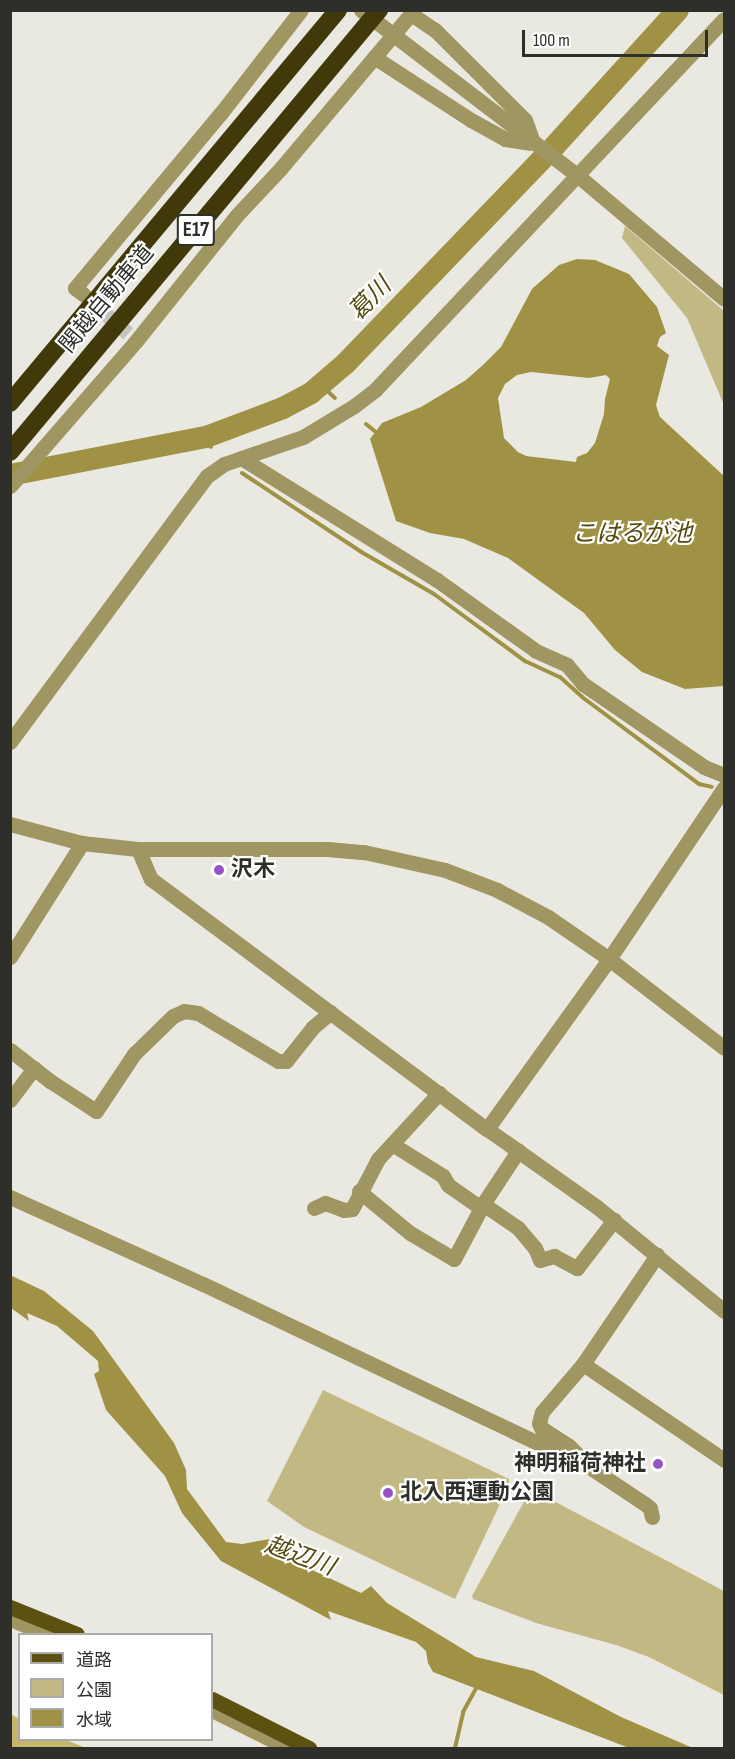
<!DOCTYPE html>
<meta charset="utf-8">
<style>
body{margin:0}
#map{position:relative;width:735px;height:1759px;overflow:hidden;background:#eae9e1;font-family:"Sofia Sans Condensed","Noto Sans JP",sans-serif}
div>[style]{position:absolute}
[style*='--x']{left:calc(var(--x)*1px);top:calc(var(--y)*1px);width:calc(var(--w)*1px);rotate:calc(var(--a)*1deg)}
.green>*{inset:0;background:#c2b884}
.forest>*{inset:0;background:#c5b769}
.water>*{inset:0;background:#a09244}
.stream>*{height:4px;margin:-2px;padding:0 2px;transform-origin:2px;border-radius:2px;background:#a09244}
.river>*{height:22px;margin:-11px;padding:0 11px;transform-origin:11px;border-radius:11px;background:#a09244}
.minor-tunnel>*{height:15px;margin-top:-7.5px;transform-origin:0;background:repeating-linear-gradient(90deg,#c4c4bd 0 15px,transparent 0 23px)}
.minor>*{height:15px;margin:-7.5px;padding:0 7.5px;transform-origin:7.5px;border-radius:7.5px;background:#9f9661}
.major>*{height:15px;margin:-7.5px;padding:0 7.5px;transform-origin:7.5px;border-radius:7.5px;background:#5c5110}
.highway>*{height:18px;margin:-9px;padding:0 9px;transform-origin:9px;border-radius:9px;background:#41390a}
.dots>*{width:16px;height:16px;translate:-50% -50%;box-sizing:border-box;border:3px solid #fff;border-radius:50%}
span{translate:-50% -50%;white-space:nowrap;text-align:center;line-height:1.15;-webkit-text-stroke:4.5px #fff;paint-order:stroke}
.shield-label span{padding:2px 4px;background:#fff;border:2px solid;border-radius:4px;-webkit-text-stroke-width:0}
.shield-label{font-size:21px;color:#2e2e2b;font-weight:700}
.street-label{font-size:22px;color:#2e2e2b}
.poi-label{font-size:22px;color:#2e2e2b;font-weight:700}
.left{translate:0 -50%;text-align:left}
.right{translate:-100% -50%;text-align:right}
.water-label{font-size:24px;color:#54490b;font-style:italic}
.frame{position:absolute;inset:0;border:12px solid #2e2e2b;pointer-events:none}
.legend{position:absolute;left:18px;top:1633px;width:195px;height:108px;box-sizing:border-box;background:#fff;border:2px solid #ababaa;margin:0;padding:8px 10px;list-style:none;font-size:18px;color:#2e2e2b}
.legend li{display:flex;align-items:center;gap:12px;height:30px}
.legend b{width:30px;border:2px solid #ababaa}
.scale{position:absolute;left:522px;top:30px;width:186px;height:27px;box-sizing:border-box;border:3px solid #2e2e2b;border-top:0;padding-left:8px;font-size:18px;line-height:21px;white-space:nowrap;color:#2e2e2b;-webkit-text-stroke:4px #fff;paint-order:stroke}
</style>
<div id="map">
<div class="green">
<div style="clip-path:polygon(625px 226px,724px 311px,724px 405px,687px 318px,622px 238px)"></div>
<div style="clip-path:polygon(323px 1390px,509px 1479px,509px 1485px,455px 1599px,304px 1527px,267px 1501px)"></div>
<div style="clip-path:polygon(531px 1489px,724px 1591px,724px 1695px,649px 1657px,616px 1645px,536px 1623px,473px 1599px,472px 1596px)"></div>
</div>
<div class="forest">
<div style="clip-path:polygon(11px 1714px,19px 1719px,20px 1740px,66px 1740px,86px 1748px,11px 1748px)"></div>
</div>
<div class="water">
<div style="clip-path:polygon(evenodd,577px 259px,595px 260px,629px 274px,657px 307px,666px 333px,660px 337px,657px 346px,669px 355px,656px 405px,660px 417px,724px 476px,724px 686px,685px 689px,642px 672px,615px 650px,584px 613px,508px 558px,464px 539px,430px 533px,396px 521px,370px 439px,382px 423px,421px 407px,466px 380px,484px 364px,501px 347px,532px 289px,559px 265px,577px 259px,531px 372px,589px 378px,606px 375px,610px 379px,605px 399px,604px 414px,595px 443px,587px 453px,577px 457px,576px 462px,526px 456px,518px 452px,504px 438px,498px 398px,505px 384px,517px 375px,531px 372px)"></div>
<div style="clip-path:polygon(10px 1275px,44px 1291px,93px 1331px,174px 1443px,186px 1470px,187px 1489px,226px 1542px,242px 1544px,270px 1539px,308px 1568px,361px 1593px,371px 1586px,387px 1603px,476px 1657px,534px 1671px,621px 1717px,693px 1748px,629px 1748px,433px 1672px,428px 1663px,426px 1651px,416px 1642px,328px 1611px,331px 1620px,221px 1561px,182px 1513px,165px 1476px,106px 1410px,94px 1374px,99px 1371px,98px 1361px,57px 1326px,27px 1313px,29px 1321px,11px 1308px)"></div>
</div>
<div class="stream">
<div style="--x:321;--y:385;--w:19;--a:43"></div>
<div style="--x:366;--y:424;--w:13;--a:39"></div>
<div style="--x:206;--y:437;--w:11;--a:63"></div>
<div style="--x:242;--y:473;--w:145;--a:33.5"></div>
<div style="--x:363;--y:553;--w:82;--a:30"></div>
<div style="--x:434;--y:594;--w:113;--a:36.4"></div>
<div style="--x:525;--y:661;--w:38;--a:25"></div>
<div style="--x:560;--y:677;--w:30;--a:42"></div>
<div style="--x:582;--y:697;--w:146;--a:36.6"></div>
<div style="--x:699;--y:784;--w:13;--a:13"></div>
<div style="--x:455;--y:1748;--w:37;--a:-77"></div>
<div style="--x:463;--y:1712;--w:31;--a:-61"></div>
</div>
<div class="river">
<div style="--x:10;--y:475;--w:200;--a:-11"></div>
<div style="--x:206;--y:437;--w:82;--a:-20.6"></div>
<div style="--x:283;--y:408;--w:32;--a:-28"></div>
<div style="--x:311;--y:393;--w:46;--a:-40.6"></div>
<div style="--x:346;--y:363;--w:296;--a:-46.1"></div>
<div style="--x:551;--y:150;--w:189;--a:-47.8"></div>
</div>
<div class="minor-tunnel">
<div style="--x:85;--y:296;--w:57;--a:40.7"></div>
</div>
<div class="minor">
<div style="--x:361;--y:10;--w:272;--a:37.4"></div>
<div style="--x:577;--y:175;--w:192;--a:40.1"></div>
<div style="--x:411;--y:14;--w:29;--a:34"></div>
<div style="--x:435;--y:30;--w:127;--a:45"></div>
<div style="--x:525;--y:120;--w:23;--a:70"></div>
<div style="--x:374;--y:57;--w:116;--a:33"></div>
<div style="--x:471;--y:120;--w:39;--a:29"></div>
<div style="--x:505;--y:139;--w:25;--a:9"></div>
<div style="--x:83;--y:294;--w:10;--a:-143"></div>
<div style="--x:75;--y:288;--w:228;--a:-50.2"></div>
<div style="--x:221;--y:113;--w:130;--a:-52.2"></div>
<div style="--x:241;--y:458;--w:231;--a:31.9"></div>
<div style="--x:437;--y:580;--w:122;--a:35.6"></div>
<div style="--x:536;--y:651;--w:34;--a:24"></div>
<div style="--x:567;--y:665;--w:25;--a:50"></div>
<div style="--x:583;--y:684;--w:147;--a:34.4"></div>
<div style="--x:704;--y:767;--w:22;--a:22"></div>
<div style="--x:10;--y:486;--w:192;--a:-49"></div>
<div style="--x:136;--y:341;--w:161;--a:-51.3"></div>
<div style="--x:237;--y:215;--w:64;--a:-46.9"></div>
<div style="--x:281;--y:168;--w:207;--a:-49.9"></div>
<div style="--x:10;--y:742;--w:331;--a:-53.5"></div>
<div style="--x:207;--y:476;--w:21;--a:-35"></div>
<div style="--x:224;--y:464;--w:83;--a:-18.9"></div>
<div style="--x:303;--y:437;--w:60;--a:-31.3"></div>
<div style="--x:354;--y:406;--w:26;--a:-37"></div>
<div style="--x:375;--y:390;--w:509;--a:-46.75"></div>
<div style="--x:10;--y:824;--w:74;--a:14.8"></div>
<div style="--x:82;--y:843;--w:56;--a:6.1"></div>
<div style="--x:138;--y:849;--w:189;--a:0"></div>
<div style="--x:327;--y:849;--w:37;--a:5"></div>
<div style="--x:364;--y:852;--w:83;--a:12.5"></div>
<div style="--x:445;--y:870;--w:56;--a:21"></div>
<div style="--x:497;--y:890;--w:58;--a:27.9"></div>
<div style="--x:548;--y:917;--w:74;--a:34.5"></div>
<div style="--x:609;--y:959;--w:145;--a:37.7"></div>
<div style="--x:138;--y:849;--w:33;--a:67"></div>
<div style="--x:151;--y:879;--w:419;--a:36.7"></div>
<div style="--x:487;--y:1129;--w:135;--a:35.3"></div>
<div style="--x:597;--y:1207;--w:164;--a:39.3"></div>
<div style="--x:10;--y:957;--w:135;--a:-57.7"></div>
<div style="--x:10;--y:1050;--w:51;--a:37.8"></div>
<div style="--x:50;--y:1081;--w:55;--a:33.1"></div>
<div style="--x:96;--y:1111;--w:69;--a:-56.3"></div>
<div style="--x:134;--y:1054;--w:54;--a:-44.3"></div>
<div style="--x:173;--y:1016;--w:12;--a:-24"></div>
<div style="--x:184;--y:1011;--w:14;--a:8"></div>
<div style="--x:198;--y:1013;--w:93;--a:31"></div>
<div style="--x:278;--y:1061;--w:8;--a:0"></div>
<div style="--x:286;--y:1061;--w:43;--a:-51.5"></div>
<div style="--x:313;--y:1027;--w:23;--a:-40"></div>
<div style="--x:10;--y:1100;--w:40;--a:-53"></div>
<div style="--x:487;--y:1129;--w:209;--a:-54.3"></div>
<div style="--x:609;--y:959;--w:206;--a:-56.1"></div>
<div style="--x:392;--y:1144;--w:60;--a:32.1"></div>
<div style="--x:443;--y:1176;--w:10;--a:61"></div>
<div style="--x:448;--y:1185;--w:40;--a:34.9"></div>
<div style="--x:359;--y:1191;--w:66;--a:39.5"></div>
<div style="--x:410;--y:1233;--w:51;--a:30.6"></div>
<div style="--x:454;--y:1259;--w:62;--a:-62.2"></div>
<div style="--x:483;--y:1204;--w:64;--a:-56.6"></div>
<div style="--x:10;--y:1197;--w:212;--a:24.3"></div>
<div style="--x:203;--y:1284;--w:429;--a:25.4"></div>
<div style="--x:483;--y:1204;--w:42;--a:34.4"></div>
<div style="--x:518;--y:1228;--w:26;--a:50"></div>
<div style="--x:535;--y:1248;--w:13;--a:67"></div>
<div style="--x:540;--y:1260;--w:15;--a:-16"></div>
<div style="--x:554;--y:1256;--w:26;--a:28"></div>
<div style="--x:577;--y:1268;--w:61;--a:-52.4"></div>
<div style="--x:314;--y:1208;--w:12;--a:-24"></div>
<div style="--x:325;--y:1203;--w:20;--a:20"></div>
<div style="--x:344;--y:1210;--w:8;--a:-7"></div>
<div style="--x:352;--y:1209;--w:56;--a:-62.5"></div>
<div style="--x:378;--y:1159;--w:90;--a:-47.3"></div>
<div style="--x:583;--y:1364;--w:171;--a:34.2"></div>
<div style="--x:652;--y:1517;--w:9;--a:-103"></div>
<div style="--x:650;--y:1508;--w:6;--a:-141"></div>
<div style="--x:645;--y:1504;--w:65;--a:-146.3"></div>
<div style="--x:591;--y:1468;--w:31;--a:-135"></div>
<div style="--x:569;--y:1446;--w:33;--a:-147"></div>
<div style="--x:541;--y:1428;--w:5;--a:-112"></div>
<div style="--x:539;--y:1423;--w:11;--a:-75"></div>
<div style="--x:542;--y:1412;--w:63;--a:-49.5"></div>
<div style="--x:583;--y:1364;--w:132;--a:-55.8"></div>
<div style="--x:10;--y:1619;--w:40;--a:22"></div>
<div style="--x:212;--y:1710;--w:85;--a:26.6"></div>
</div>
<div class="major">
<div style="--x:10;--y:1607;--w:72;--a:21.9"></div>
<div style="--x:212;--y:1699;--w:109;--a:26.8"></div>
</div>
<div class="highway">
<div style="--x:10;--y:403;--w:512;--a:-50.15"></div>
<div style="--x:10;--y:452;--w:576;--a:-50.14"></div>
</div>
<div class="dots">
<div style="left:219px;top:870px;background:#9453c9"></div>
<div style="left:658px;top:1464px;background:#9453c9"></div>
<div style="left:388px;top:1493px;background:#9453c9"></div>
</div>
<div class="shield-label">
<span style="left:196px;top:230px">E17</span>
</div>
<div class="street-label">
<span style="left:107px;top:299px;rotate:-50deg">関越自動車道</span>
</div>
<div class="poi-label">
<span class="left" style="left:231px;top:870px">沢木</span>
<span class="right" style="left:646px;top:1464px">神明稲荷神社</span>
<span class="left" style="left:400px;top:1493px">北入西運動公園</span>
</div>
<div class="water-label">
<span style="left:370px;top:299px;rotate:-46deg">葛川</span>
<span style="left:632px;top:534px">こはるが池</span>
<span style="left:300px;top:1556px;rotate:20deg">越辺川</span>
</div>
<div class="frame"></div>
<ul class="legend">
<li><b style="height:8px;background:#5c5110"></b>道路</li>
<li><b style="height:16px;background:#c2b884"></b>公園</li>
<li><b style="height:16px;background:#a09244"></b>水域</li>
</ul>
<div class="scale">100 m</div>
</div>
